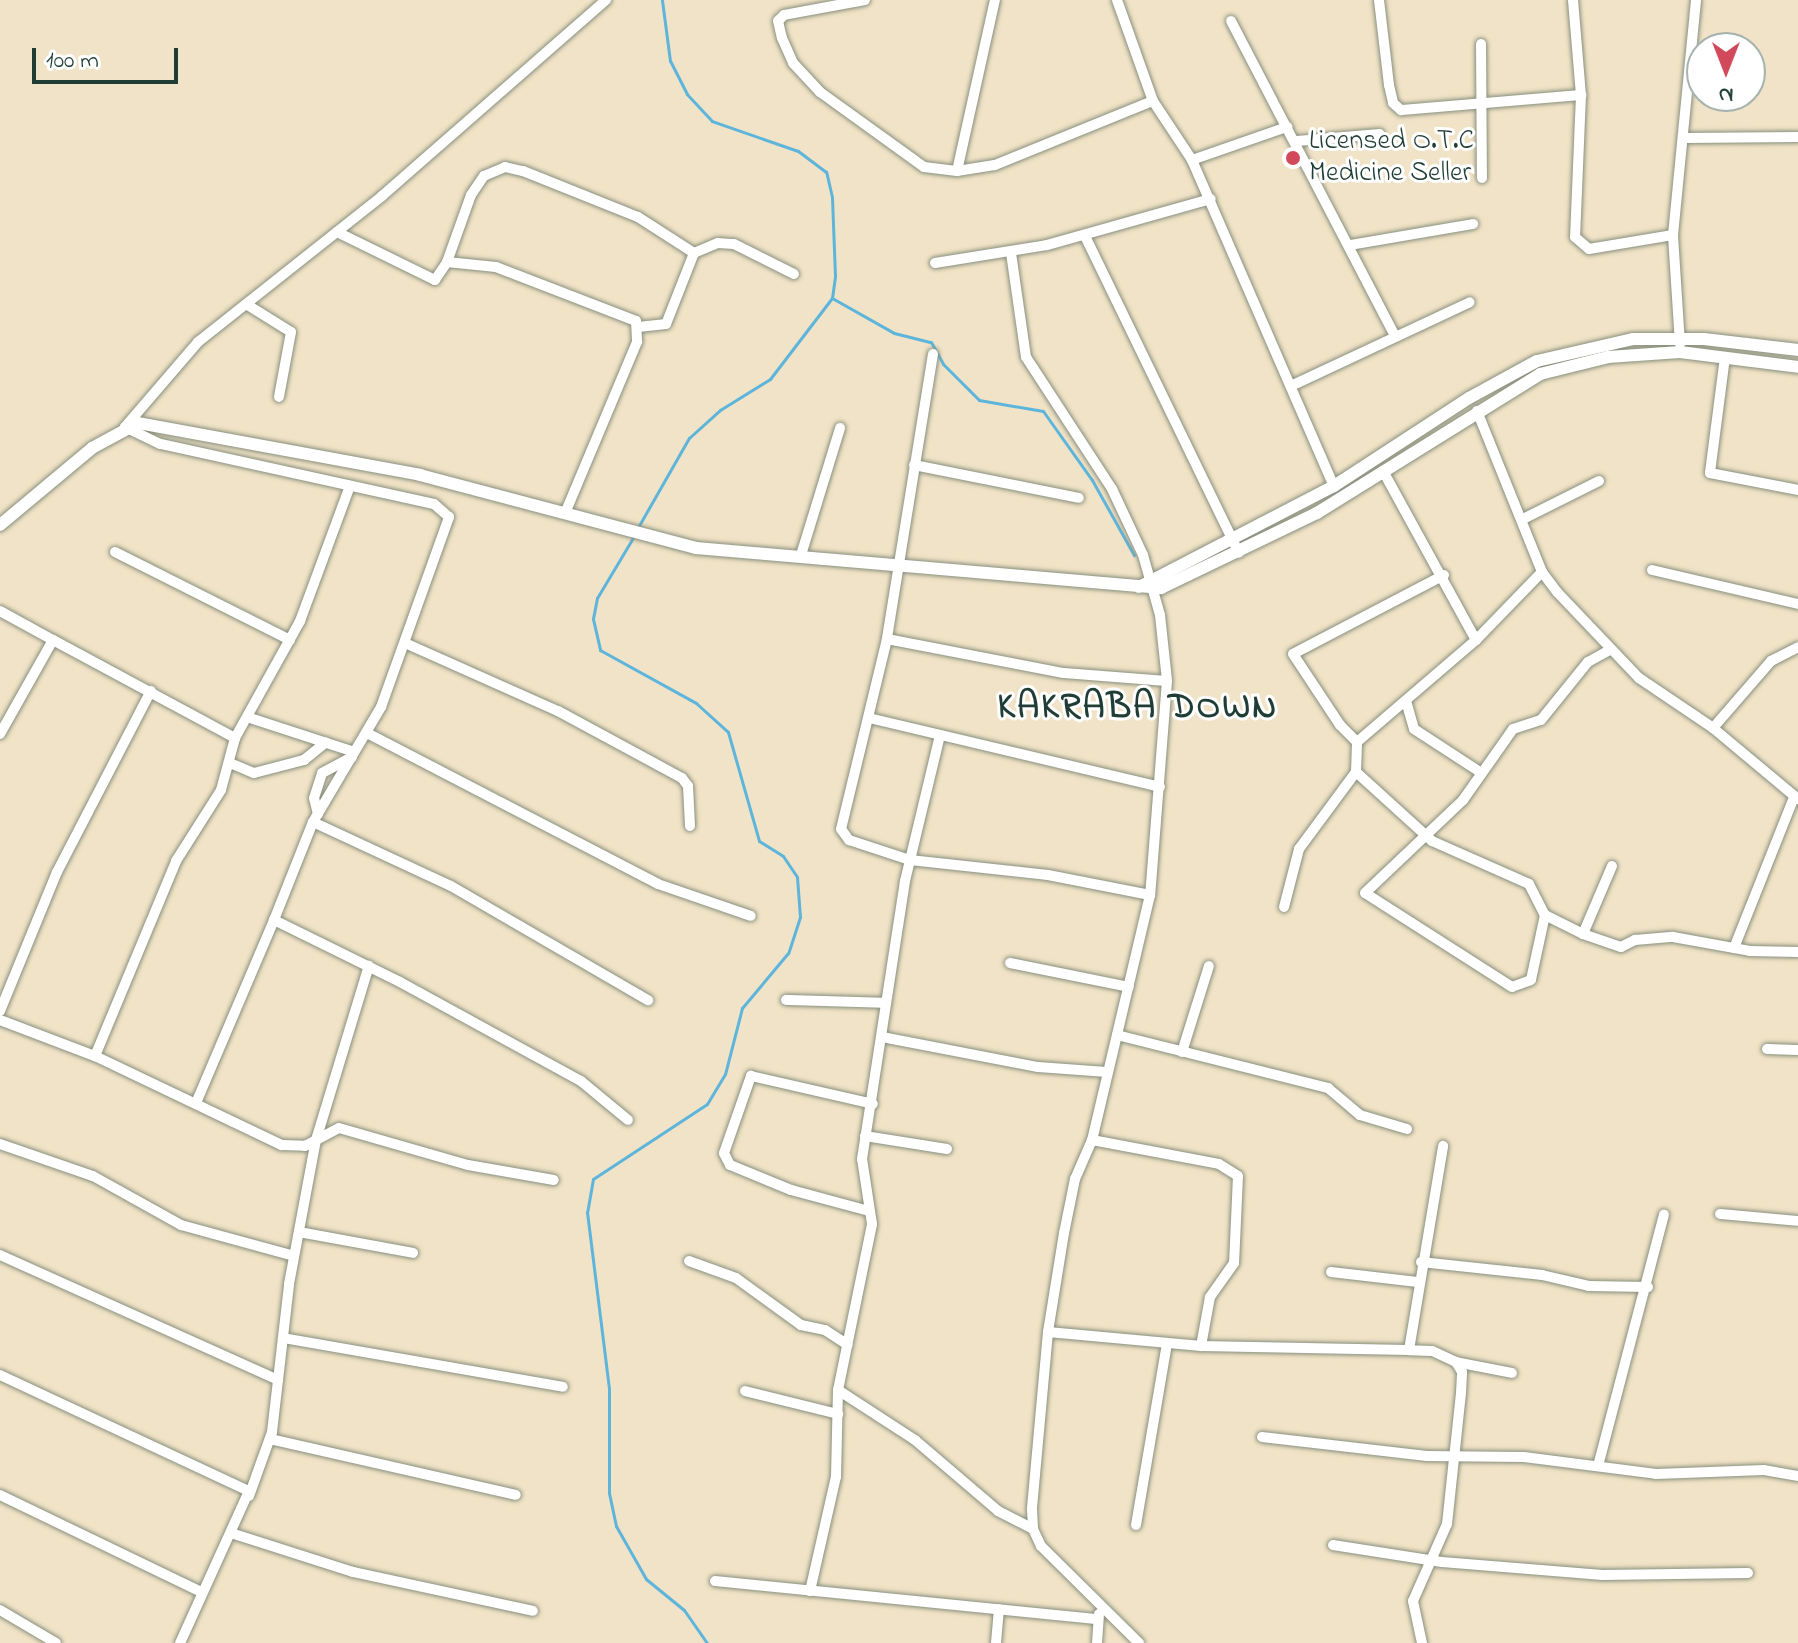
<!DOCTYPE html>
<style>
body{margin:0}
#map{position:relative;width:1798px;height:1643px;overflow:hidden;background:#f1e3c7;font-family:"Indie Flower",sans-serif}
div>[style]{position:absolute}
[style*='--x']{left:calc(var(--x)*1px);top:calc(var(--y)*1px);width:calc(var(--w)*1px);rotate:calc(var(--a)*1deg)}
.stream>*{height:3px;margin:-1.5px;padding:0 1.5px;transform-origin:1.5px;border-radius:1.5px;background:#5eb5db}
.roads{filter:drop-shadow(0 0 2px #88907e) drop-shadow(0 0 2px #88907e)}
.minor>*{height:10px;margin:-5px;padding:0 5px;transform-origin:5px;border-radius:5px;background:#fff}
.tertiary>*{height:12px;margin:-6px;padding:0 6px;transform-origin:6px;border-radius:6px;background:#fff}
.dots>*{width:22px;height:22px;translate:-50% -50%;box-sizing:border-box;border:4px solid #fff;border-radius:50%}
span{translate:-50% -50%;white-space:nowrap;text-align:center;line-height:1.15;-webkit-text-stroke:6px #fff;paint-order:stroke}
.poi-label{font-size:28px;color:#1f3d34}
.left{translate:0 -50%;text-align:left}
.district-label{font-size:36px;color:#1f3d34;font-weight:700;letter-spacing:2px}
.north{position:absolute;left:1686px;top:32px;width:80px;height:80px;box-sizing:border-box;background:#fff;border:2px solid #a5b1ae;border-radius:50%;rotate:180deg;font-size:22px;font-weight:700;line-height:32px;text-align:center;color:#1f3d34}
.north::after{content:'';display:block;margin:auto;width:28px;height:36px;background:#d1495b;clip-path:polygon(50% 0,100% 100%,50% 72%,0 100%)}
.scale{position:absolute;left:32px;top:48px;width:146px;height:36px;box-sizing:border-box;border:4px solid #1f3d34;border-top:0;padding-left:10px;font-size:24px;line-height:28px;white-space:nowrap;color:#1f3d34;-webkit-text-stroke:6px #fff;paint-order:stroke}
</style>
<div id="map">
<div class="stream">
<div style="--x:832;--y:298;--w:71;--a:29.4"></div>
<div style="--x:894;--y:333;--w:38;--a:14"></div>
<div style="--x:931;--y:342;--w:25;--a:61"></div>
<div style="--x:943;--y:364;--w:51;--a:45"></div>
<div style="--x:979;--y:400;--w:65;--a:9.8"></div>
<div style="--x:1043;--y:411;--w:85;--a:54.6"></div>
<div style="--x:1092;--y:480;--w:86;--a:60.8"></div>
<div style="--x:637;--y:529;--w:105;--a:-60.3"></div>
<div style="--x:689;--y:438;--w:42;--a:-42.1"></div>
<div style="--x:720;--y:410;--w:59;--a:-31.8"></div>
<div style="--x:770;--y:379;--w:102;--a:-52.6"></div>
<div style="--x:832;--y:298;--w:22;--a:-82"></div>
<div style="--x:835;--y:276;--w:79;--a:-92.2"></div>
<div style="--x:832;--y:197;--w:26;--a:-103"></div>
<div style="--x:826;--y:172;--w:35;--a:-143"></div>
<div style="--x:798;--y:151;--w:91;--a:-160.8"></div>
<div style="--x:712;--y:121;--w:37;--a:-133"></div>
<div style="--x:687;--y:94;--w:37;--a:-117"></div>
<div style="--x:670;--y:61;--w:62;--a:-97.5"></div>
<div style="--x:634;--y:536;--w:72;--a:120.8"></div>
<div style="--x:597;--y:598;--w:21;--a:101"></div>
<div style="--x:593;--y:619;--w:32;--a:77"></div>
<div style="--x:600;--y:650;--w:110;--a:28.9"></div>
<div style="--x:696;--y:703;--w:43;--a:42.2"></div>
<div style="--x:728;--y:732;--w:113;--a:74.1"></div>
<div style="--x:759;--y:841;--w:28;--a:32"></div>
<div style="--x:783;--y:856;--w:25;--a:56"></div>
<div style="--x:797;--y:877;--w:40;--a:85.7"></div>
<div style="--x:800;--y:917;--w:38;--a:108"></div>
<div style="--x:788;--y:953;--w:72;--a:129.9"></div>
<div style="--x:742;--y:1008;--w:68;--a:104.4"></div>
<div style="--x:725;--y:1074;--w:35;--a:121"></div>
<div style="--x:707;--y:1104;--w:136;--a:146.7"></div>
<div style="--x:593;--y:1179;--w:34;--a:100"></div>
<div style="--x:587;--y:1212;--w:178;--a:82.9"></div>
<div style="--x:609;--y:1389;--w:104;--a:90"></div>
<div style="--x:609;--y:1493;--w:34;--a:78"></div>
<div style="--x:616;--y:1526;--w:61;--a:60.5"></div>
<div style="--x:646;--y:1579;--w:49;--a:39.2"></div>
<div style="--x:684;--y:1610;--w:40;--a:55.1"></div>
</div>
<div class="roads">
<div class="minor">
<div style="--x:865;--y:0;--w:82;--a:169.5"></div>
<div style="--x:784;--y:15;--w:8;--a:135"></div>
<div style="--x:778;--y:21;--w:17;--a:77"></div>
<div style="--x:782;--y:38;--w:27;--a:66"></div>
<div style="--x:793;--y:63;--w:40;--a:47"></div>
<div style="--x:820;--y:92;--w:128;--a:35.8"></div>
<div style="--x:924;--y:167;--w:33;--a:7"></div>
<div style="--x:957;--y:171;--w:38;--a:-9"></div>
<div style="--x:995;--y:165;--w:170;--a:-22.1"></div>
<div style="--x:1117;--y:0;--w:107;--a:70.4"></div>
<div style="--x:1153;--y:101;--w:71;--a:56.5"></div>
<div style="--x:1192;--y:160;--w:356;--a:66.5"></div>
<div style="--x:1379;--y:0;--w:86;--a:83.3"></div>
<div style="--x:1389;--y:85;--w:18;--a:77"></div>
<div style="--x:1393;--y:103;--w:11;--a:41"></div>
<div style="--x:1401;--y:110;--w:181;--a:-4.8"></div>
<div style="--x:1573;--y:0;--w:95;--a:85.2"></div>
<div style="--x:1581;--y:95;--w:142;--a:92.4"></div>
<div style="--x:1575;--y:237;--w:18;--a:41"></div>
<div style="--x:1589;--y:249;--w:85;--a:-9.5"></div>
<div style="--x:1231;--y:21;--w:353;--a:62.5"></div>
<div style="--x:1481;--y:44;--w:134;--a:89.6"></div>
<div style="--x:1685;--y:138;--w:113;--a:-0.5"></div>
<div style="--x:1297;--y:141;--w:83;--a:-4.8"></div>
<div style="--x:1192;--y:160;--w:101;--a:-19.2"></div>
<div style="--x:957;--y:171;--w:175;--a:-77.5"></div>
<div style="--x:337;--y:232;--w:109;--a:26.1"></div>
<div style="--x:435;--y:280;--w:22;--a:-56"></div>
<div style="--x:447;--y:262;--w:71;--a:-70.3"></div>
<div style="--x:471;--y:195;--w:23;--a:-56"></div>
<div style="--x:484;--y:176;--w:23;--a:-23"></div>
<div style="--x:505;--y:167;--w:18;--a:13"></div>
<div style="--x:523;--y:171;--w:124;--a:21.8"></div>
<div style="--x:638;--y:217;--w:67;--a:32.7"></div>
<div style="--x:694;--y:253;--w:76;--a:111.5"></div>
<div style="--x:666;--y:324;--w:28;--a:174"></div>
<div style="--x:1085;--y:236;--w:352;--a:64.1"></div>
<div style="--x:1350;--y:245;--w:125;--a:-9.7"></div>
<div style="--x:694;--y:253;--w:26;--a:-23"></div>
<div style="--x:718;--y:243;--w:16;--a:4"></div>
<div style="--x:734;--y:244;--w:67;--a:26.6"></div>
<div style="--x:1011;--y:253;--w:105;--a:81.8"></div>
<div style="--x:1026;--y:357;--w:158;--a:56.9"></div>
<div style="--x:1112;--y:489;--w:73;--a:64.8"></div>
<div style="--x:1143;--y:555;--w:62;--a:74.2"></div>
<div style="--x:1160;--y:615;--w:66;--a:83.9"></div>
<div style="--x:1167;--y:681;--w:215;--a:94.5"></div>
<div style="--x:1150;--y:895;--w:252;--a:103.3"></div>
<div style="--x:1092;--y:1140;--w:43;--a:113.6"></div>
<div style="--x:1075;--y:1179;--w:55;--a:101.5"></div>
<div style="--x:1064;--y:1233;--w:100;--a:99.2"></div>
<div style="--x:1048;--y:1332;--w:178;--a:95.2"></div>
<div style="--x:1032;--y:1509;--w:20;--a:87"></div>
<div style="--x:1033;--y:1529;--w:19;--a:65"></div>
<div style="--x:1041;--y:1546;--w:138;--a:44.7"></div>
<div style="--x:447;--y:262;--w:49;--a:5.8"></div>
<div style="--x:496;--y:267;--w:150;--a:21.1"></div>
<div style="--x:636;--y:321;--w:21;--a:87"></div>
<div style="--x:637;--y:342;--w:186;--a:112.8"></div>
<div style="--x:935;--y:263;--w:113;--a:-9.1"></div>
<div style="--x:1047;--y:245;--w:170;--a:-15.7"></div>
<div style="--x:246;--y:304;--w:53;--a:31.9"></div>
<div style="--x:291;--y:332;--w:66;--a:100.5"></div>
<div style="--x:1680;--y:344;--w:109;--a:-93.7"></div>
<div style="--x:1673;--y:235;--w:236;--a:-84.4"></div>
<div style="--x:933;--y:354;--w:289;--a:99.2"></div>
<div style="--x:887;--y:639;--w:195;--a:103.6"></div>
<div style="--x:841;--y:829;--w:14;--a:54"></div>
<div style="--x:849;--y:840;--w:64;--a:18.2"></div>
<div style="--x:910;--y:860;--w:139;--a:6.2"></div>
<div style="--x:1048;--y:875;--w:104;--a:11.1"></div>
<div style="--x:1725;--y:357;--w:117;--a:97.4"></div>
<div style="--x:1710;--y:473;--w:90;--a:10.9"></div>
<div style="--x:1293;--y:385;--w:195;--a:-25.1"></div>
<div style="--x:1477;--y:411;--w:174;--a:68"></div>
<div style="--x:1542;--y:572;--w:26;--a:53"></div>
<div style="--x:1558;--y:593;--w:117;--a:46.4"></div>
<div style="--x:1639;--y:678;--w:89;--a:34"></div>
<div style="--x:1713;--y:728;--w:111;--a:39.9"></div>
<div style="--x:914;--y:465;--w:168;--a:11.3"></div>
<div style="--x:1383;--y:471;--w:193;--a:61.2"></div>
<div style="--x:1523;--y:519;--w:85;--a:-26.6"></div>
<div style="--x:115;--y:552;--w:196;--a:26.7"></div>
<div style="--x:801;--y:555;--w:133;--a:-72.9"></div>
<div style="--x:1652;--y:570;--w:150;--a:13.1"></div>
<div style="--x:1444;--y:575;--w:170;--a:152.4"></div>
<div style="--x:1293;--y:654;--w:85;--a:56.5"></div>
<div style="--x:1340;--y:725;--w:24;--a:45"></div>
<div style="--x:1357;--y:742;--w:157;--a:-40.6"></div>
<div style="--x:1476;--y:640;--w:95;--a:-45.9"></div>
<div style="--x:0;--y:611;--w:60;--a:28.7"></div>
<div style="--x:887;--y:639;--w:180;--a:10.9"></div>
<div style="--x:1064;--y:673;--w:103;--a:4.4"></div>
<div style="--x:405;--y:643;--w:167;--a:24"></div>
<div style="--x:558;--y:711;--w:141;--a:28.4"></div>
<div style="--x:682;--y:778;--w:10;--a:53"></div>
<div style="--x:688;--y:786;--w:40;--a:87.1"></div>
<div style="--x:1406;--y:701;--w:29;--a:74"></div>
<div style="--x:1414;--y:729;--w:79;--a:33.1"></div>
<div style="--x:250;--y:718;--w:109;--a:18.1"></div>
<div style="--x:869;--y:718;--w:299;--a:13.3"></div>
<div style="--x:1713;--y:728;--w:89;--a:-49.1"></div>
<div style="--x:1771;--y:661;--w:30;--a:-27"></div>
<div style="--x:367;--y:733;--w:328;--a:27.4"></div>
<div style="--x:658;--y:884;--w:98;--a:19"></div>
<div style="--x:0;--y:734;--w:108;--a:-60.6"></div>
<div style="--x:53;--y:640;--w:207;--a:28.3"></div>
<div style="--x:230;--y:763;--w:26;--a:23"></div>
<div style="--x:254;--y:773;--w:52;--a:-14.6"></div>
<div style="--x:304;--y:760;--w:28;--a:-39"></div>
<div style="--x:1356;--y:772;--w:103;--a:42.2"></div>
<div style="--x:1432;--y:841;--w:106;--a:23.9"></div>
<div style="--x:1529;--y:884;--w:35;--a:63"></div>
<div style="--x:1545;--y:915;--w:42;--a:26.6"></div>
<div style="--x:318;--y:814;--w:16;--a:-104"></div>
<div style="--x:314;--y:798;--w:26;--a:-72"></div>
<div style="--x:322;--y:773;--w:34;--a:-28"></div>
<div style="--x:313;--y:822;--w:152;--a:24.9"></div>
<div style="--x:451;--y:886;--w:228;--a:30.1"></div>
<div style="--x:1612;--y:866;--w:74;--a:113.1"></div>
<div style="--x:1583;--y:934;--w:40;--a:18.9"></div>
<div style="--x:1621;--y:947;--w:16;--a:-27"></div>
<div style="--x:1635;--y:940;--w:38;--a:-5"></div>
<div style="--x:1673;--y:937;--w:78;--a:10.3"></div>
<div style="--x:1750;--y:951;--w:48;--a:1.2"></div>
<div style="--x:1284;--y:907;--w:60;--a:-75.5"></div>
<div style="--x:1299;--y:849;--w:96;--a:-53.5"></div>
<div style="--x:1356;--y:772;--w:30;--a:-88"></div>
<div style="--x:1545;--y:915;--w:66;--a:102.2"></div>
<div style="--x:1531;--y:980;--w:20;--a:160"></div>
<div style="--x:1512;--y:987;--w:174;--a:-147.4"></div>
<div style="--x:1365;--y:893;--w:135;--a:-43.5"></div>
<div style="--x:1463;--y:800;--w:87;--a:-54.8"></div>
<div style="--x:1513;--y:729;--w:29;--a:-18"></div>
<div style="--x:1541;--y:720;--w:75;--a:-51"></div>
<div style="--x:1588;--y:662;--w:25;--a:-29"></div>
<div style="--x:274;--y:920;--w:105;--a:-68.3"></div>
<div style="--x:313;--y:822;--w:134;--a:-59.4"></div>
<div style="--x:381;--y:707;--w:202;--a:-70.3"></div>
<div style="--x:449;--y:517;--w:20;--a:-139"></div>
<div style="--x:434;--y:504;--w:280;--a:-167.6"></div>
<div style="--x:160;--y:444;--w:39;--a:-154"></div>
<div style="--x:125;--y:427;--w:112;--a:-49.3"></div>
<div style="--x:198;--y:342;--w:235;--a:-38.4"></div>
<div style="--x:382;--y:196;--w:298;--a:-41.2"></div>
<div style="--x:1734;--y:948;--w:162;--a:-68.3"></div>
<div style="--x:1010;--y:963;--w:121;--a:11.4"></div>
<div style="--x:786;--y:1000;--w:100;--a:1.7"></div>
<div style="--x:0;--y:1011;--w:150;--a:-67.7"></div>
<div style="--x:57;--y:872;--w:204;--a:-62.6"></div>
<div style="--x:0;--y:1020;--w:102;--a:20.8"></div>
<div style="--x:95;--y:1056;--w:207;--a:25.5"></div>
<div style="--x:282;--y:1145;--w:23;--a:2"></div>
<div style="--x:305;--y:1146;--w:38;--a:-28"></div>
<div style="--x:339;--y:1128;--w:134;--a:16"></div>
<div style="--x:468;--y:1165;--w:87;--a:9.9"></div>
<div style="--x:1117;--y:1035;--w:218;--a:14.1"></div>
<div style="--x:1328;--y:1088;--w:42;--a:40.2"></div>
<div style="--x:1360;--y:1115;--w:49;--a:16.6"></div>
<div style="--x:882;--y:1037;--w:159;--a:10.9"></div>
<div style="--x:1038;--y:1067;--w:69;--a:4.1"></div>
<div style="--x:1767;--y:1049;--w:31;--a:2"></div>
<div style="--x:1182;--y:1052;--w:90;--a:-72.6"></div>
<div style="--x:95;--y:1056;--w:211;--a:-67.4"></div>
<div style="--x:176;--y:861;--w:84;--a:-57.6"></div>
<div style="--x:221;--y:790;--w:54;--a:-74.9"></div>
<div style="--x:235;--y:738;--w:134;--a:-60.9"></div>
<div style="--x:300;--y:621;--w:144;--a:-69.7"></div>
<div style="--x:196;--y:1103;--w:199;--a:-66.9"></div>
<div style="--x:274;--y:920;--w:140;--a:26.2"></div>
<div style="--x:400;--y:982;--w:206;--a:28.7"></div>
<div style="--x:581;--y:1081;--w:61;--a:39.7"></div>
<div style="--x:865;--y:1136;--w:83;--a:9"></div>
<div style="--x:1092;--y:1140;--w:129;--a:10.7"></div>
<div style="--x:1219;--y:1164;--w:22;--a:32"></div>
<div style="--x:1238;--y:1176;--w:87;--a:92.6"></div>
<div style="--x:1234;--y:1263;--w:42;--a:125.2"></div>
<div style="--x:1210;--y:1297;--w:50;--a:100.4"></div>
<div style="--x:0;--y:1144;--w:98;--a:19"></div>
<div style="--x:93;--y:1176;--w:101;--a:29.1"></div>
<div style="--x:181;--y:1225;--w:117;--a:15.3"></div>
<div style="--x:869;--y:1211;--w:81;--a:-164.9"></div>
<div style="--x:791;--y:1190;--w:66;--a:-157.7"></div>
<div style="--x:730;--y:1165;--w:13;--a:-117"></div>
<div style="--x:724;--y:1153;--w:82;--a:-70.7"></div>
<div style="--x:751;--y:1076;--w:125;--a:12.9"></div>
<div style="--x:1720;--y:1214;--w:78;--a:5.1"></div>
<div style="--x:299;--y:1232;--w:116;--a:10.4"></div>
<div style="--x:0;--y:1255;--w:305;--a:24.2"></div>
<div style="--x:689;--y:1261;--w:50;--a:19.9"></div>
<div style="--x:736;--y:1278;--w:80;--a:35.9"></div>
<div style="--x:801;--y:1325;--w:25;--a:12"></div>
<div style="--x:825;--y:1330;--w:27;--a:33"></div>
<div style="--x:1421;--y:1262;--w:122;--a:6.1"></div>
<div style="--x:1542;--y:1275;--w:48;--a:13.2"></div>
<div style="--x:1589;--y:1286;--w:59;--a:1"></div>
<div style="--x:1331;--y:1272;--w:87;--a:6.6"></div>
<div style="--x:1048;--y:1332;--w:154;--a:5.2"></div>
<div style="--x:1201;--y:1346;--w:208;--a:1.1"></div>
<div style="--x:283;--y:1338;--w:284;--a:9.9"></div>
<div style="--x:1456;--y:1362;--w:57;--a:11.1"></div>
<div style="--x:0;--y:1375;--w:275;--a:25"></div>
<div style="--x:249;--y:1491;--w:167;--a:114.4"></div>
<div style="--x:838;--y:1390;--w:92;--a:33"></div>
<div style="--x:915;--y:1440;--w:109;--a:40.5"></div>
<div style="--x:998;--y:1511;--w:39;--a:27"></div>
<div style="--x:745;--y:1391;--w:96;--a:13.9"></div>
<div style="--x:1262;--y:1437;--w:166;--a:6.6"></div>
<div style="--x:1427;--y:1456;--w:97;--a:0.6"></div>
<div style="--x:1524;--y:1457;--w:133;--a:7.3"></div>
<div style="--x:1656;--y:1474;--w:108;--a:-2.1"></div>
<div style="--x:1764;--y:1470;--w:35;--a:10"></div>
<div style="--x:270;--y:1439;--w:252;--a:12.8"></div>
<div style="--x:1598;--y:1466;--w:260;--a:-75.3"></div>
<div style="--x:0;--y:1495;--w:224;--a:25.7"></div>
<div style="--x:249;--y:1496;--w:68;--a:-70.2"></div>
<div style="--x:272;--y:1432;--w:149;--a:-83.4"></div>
<div style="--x:289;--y:1284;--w:147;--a:-79.4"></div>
<div style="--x:316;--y:1140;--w:182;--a:-73.1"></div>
<div style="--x:1136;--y:1525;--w:184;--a:-80.3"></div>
<div style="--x:231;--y:1533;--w:128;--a:17.7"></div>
<div style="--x:353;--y:1572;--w:184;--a:12.2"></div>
<div style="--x:1333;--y:1545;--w:110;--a:8.9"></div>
<div style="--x:1442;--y:1562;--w:161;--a:4.6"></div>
<div style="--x:1602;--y:1575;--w:146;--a:-0.8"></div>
<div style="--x:715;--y:1581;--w:385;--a:5.7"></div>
<div style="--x:810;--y:1591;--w:117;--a:-77.2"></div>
<div style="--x:836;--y:1477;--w:87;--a:-88.7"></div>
<div style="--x:838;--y:1390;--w:169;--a:-78.4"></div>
<div style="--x:872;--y:1224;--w:66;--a:-98.7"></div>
<div style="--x:862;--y:1159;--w:281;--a:-81.2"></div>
<div style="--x:905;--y:881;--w:150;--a:-76.5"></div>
<div style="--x:0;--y:1610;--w:65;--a:30.5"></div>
<div style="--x:996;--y:1643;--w:34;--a:-85"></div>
<div style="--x:1097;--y:1643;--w:29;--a:-86"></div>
<div style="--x:1422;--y:1643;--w:43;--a:-102.1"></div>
<div style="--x:1413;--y:1601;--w:84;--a:-66.2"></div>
<div style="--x:1447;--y:1524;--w:132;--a:-83.9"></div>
<div style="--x:1461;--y:1393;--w:21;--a:-87"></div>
<div style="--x:1462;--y:1372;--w:12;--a:-121"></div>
<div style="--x:1456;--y:1362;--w:26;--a:-155"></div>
<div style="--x:1432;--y:1351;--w:23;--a:-178"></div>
<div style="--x:1409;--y:1350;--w:207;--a:-80.5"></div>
</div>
<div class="tertiary">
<div style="--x:0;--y:525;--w:120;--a:-39.9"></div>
<div style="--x:92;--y:448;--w:52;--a:-28.5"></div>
<div style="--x:138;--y:423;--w:287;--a:10.4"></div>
<div style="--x:420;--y:475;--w:285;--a:14.8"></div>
<div style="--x:696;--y:548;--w:467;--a:4.9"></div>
<div style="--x:1161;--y:588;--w:173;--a:-25.7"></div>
<div style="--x:1317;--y:513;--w:263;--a:-31.9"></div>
<div style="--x:1540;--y:374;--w:70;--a:-14"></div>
<div style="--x:1608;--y:357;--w:72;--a:-4"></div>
<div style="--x:1680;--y:352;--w:119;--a:7.2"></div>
<div style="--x:1139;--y:587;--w:220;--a:-27.4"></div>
<div style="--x:1334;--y:486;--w:161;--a:-33.1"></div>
<div style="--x:1469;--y:398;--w:77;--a:-28.6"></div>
<div style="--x:1537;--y:361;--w:98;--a:-12.9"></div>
<div style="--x:1633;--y:339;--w:71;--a:0"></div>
<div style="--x:1704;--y:339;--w:95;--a:6.7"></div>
</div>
</div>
<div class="dots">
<div style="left:1293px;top:158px;background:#d1495b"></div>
</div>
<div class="poi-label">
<span class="left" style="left:1309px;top:158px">Licensed O.T.C<br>Medicine Seller</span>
</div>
<div class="district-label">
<span style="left:1138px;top:709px">KAKRABA DOWN</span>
</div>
<div class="north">N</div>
<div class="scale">100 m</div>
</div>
